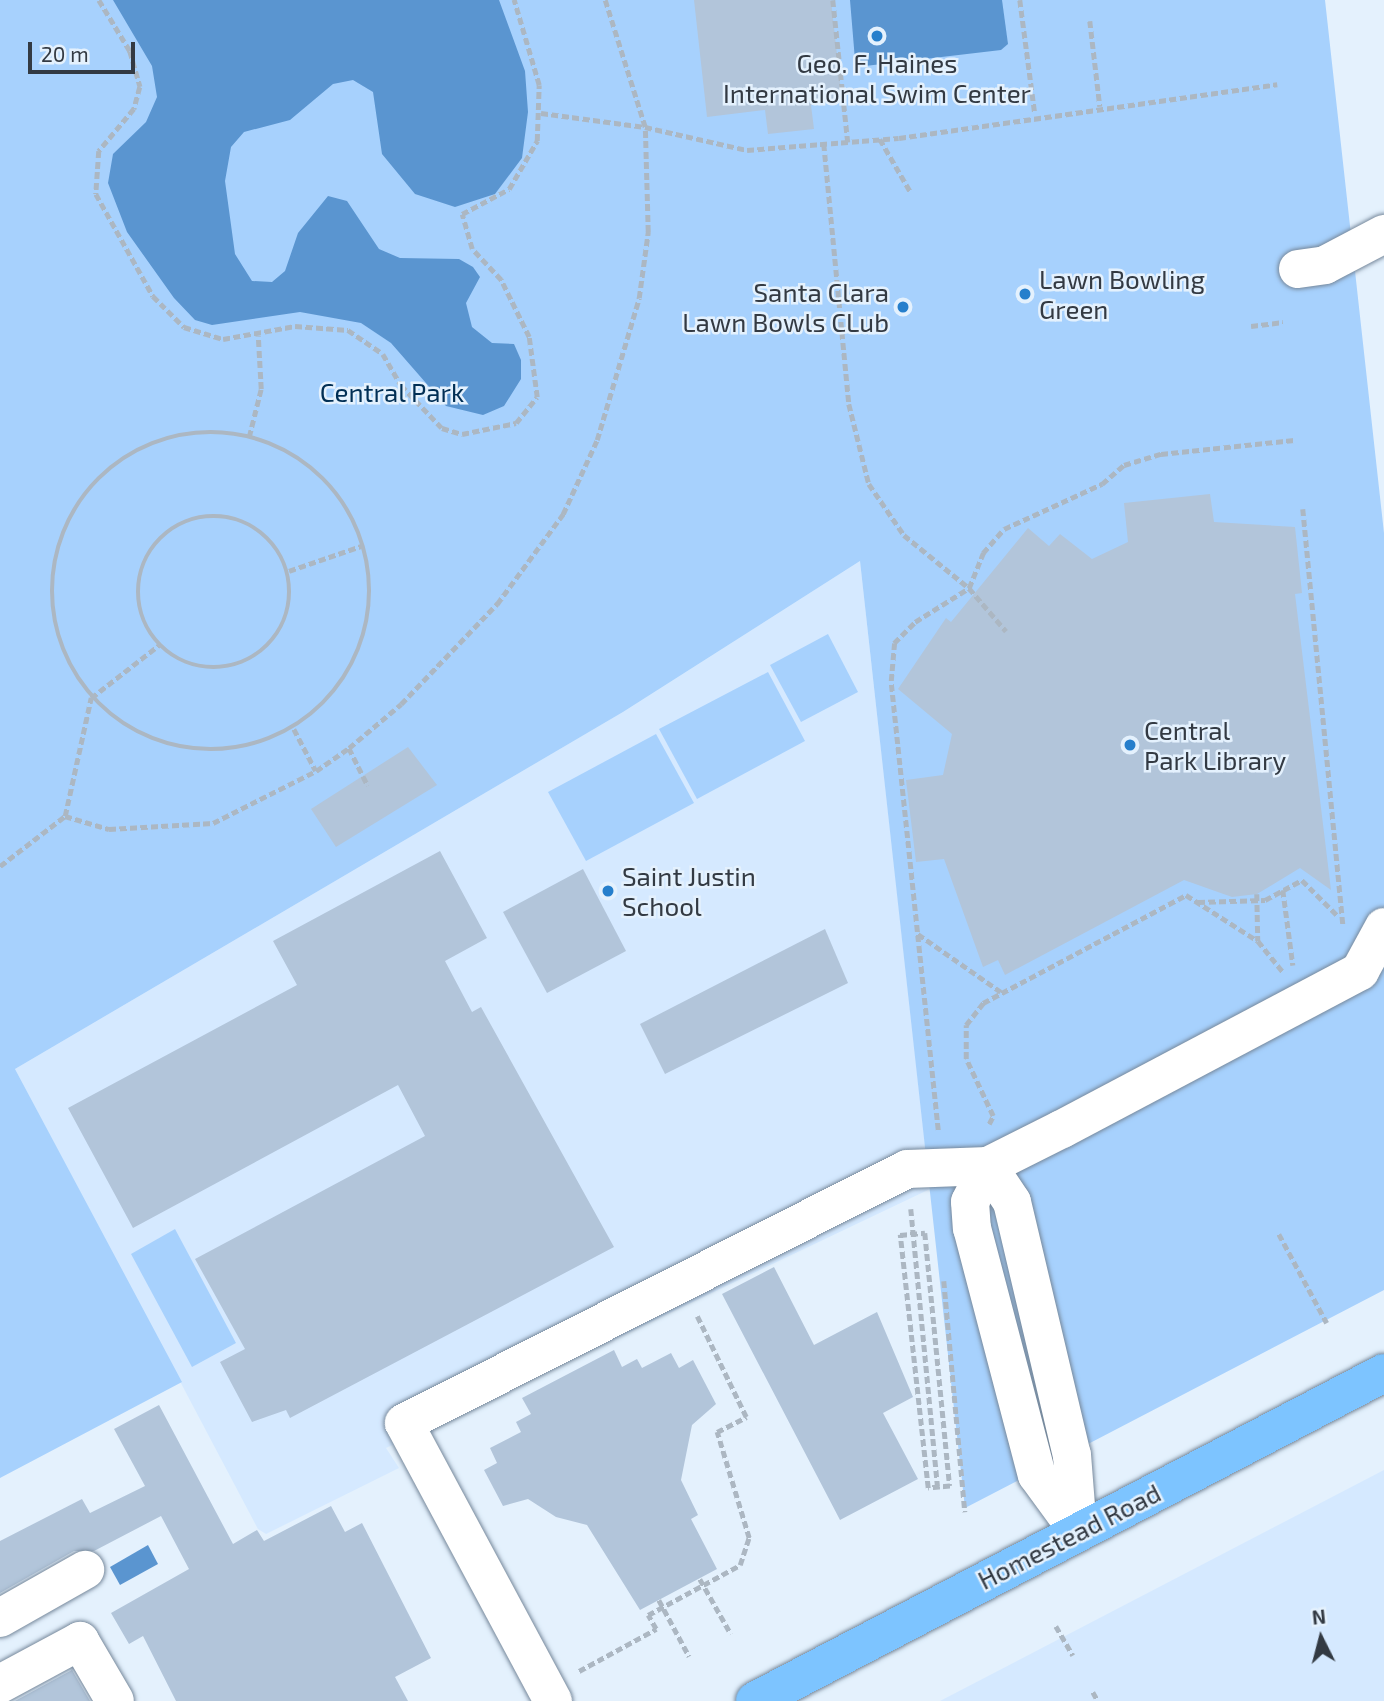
<!DOCTYPE html>
<style>
body{margin:0}
#map{position:relative;width:1384px;height:1701px;overflow:hidden;background:#e4f1fd;font-family:"Exo 2",sans-serif}
div>[style]{position:absolute}
[style*='--x']{left:calc(var(--x)*1px);top:calc(var(--y)*1px);width:calc(var(--w)*1px);rotate:calc(var(--a)*1deg)}
.built>*{inset:0;background:#d5e9ff}
.green>*{inset:0;background:#a7d1fd}
.water>*{inset:0;background:#5a95d0}
.building>*{inset:0;background:#b2c5da}
.path>*{height:4.5px;margin-top:-2.25px;transform-origin:0;background:repeating-linear-gradient(90deg,#acb7c2 0 7px,transparent 0 10.5px)}
.path>.ring{margin:-2.25px;padding:0;box-sizing:content-box;background:none;border:4.5px solid #acb7c2;border-radius:50%}
.roads{filter:drop-shadow(0 0 2px #76889b) drop-shadow(0 0 2px #76889b)}
.minor>*{height:38px;margin:-19px;padding:0 19px;transform-origin:19px;border-radius:19px;background:#fff}
.major>*{height:38px;margin:-19px;padding:0 19px;transform-origin:19px;border-radius:19px;background:#7dc4ff}
.dots>*{width:19px;height:19px;translate:-50% -50%;box-sizing:border-box;border:4px solid #e4f1fd;border-radius:50%}
span{translate:-50% -50%;white-space:nowrap;text-align:center;line-height:1.15;-webkit-text-stroke:5px #e4f1fd;paint-order:stroke}
.poi-label{font-size:26px;color:#333a43}
.left{translate:0 -50%;text-align:left}
.right{translate:-100% -50%;text-align:right}
.park-label{font-size:26px;color:#012f55}
.street-label{font-size:26px;color:#333a43}
.north{position:absolute;left:1286px;top:1603px;width:70px;height:70px;-webkit-text-stroke:5px #e4f1fd;paint-order:stroke;rotate:354deg;font-size:19px;font-weight:700;line-height:28px;text-align:center;color:#333a43}
.north::after{content:'';display:block;margin:auto;width:24px;height:32px;background:#333a43;clip-path:polygon(50% 0,100% 100%,50% 72%,0 100%)}
.scale{position:absolute;left:28px;top:42px;width:107px;height:32px;box-sizing:border-box;border:4px solid #333a43;border-top:0;padding-left:9px;font-size:21px;line-height:24px;white-space:nowrap;color:#333a43;-webkit-text-stroke:5px #e4f1fd;paint-order:stroke}
</style>
<div id="map">
<div class="built">
<div style="clip-path:polygon(860px 561px,930px 1189px,386px 1448px,399px 1468px,266px 1534px,258px 1529px,15px 1069px,623px 712px)"></div>
<div style="clip-path:polygon(1384px 1470px,1384px 1701px,940px 1701px)"></div>
</div>
<div class="green">
<div style="clip-path:polygon(0 0,1325px 0,1384px 533px,1384px 1290px,965px 1508px,860px 561px,623px 712px,15px 1069px,182px 1382px,0 1478px)"></div>
<div style="clip-path:polygon(828px 634px,858px 692px,801px 722px,770px 665px)"></div>
<div style="clip-path:polygon(768px 672px,805px 741px,697px 799px,659px 729px)"></div>
<div style="clip-path:polygon(656px 734px,694px 803px,586px 861px,548px 792px)"></div>
<div style="clip-path:polygon(175px 1229px,236px 1343px,192px 1367px,131px 1254px)"></div>
</div>
<div class="water">
<div style="clip-path:polygon(113px 0,499px 0,525px 71px,528px 112px,522px 158px,495px 194px,455px 207px,415px 194px,382px 154px,373px 92px,353px 80px,333px 84px,290px 120px,244px 132px,231px 147px,225px 181px,235px 254px,252px 281px,272px 282px,285px 271px,298px 233px,328px 196px,347px 201px,379px 249px,400px 258px,459px 259px,473px 267px,480px 277px,466px 303px,472px 327px,492px 343px,514px 344px,521px 360px,521px 379px,504px 406px,483px 415px,446px 406px,391px 343px,361px 323px,300px 312px,212px 325px,195px 320px,174px 298px,127px 232px,108px 183px,113px 154px,146px 122px,157px 97px,152px 66px)"></div>
<div style="clip-path:polygon(850px 0,1002px 0,1008px 44px,1001px 50px,865px 66px,855px 60px)"></div>
<div style="clip-path:polygon(148px 1545px,158px 1564px,120px 1585px,110px 1567px)"></div>
</div>
<div class="building">
<div style="clip-path:polygon(694px 0,831px 0,842px 101px,811px 105px,814px 129px,768px 134px,765px 110px,707px 117px)"></div>
<div style="clip-path:polygon(1210px 494px,1214px 522px,1295px 527px,1302px 593px,1295px 594px,1331px 890px,1300px 868px,1257px 894px,1232px 897px,1184px 880px,1005px 975px,998px 960px,983px 967px,944px 859px,916px 862px,906px 780px,943px 775px,952px 734px,898px 689px,946px 618px,951px 622px,1028px 528px,1049px 546px,1060px 534px,1092px 559px,1128px 542px,1124px 503px)"></div>
<div style="clip-path:polygon(408px 747px,437px 785px,336px 847px,311px 809px)"></div>
<div style="clip-path:polygon(440px 851px,487px 938px,445px 961px,472px 1012px,481px 1007px,614px 1247px,290px 1418px,286px 1410px,252px 1422px,220px 1362px,245px 1349px,195px 1259px,425px 1136px,398px 1085px,133px 1228px,68px 1108px,297px 985px,273px 941px)"></div>
<div style="clip-path:polygon(583px 869px,626px 951px,547px 993px,503px 912px)"></div>
<div style="clip-path:polygon(825px 929px,848px 983px,665px 1074px,640px 1024px)"></div>
<div style="clip-path:polygon(774px 1267px,814px 1345px,877px 1312px,913px 1397px,883px 1413px,918px 1479px,840px 1520px,722px 1294px)"></div>
<div style="clip-path:polygon(614px 1350px,622px 1367px,637px 1359px,642px 1368px,671px 1353px,679px 1368px,693px 1360px,716px 1404px,692px 1425px,681px 1480px,698px 1515px,691px 1519px,717px 1569px,640px 1610px,587px 1525px,556px 1517px,528px 1499px,503px 1506px,484px 1470px,497px 1463px,490px 1448px,521px 1432px,516px 1422px,531px 1414px,522px 1398px)"></div>
<div style="clip-path:polygon(159px 1405px,233px 1544px,257px 1530px,264px 1541px,331px 1506px,345px 1532px,362px 1523px,431px 1658px,395px 1677px,408px 1701px,176px 1701px,143px 1636px,129px 1644px,111px 1613px,189px 1569px,161px 1516px,94px 1551px,74px 1551px,0 1593px,0 1541px,82px 1499px,90px 1513px,145px 1486px,114px 1429px)"></div>
<div style="clip-path:polygon(72px 1670px,90px 1701px,15px 1701px)"></div>
</div>
<div class="path">
<div style="--x:99;--y:0;--w:60;--a:58.7"></div>
<div style="--x:130;--y:51;--w:37;--a:74"></div>
<div style="--x:140;--y:87;--w:23;--a:105"></div>
<div style="--x:134;--y:109;--w:55;--a:129.8"></div>
<div style="--x:99;--y:151;--w:43;--a:94"></div>
<div style="--x:96;--y:194;--w:117;--a:60.8"></div>
<div style="--x:153;--y:296;--w:44;--a:45"></div>
<div style="--x:184;--y:327;--w:41;--a:17.1"></div>
<div style="--x:223;--y:339;--w:73;--a:-10.2"></div>
<div style="--x:295;--y:326;--w:53;--a:4.3"></div>
<div style="--x:348;--y:330;--w:42;--a:34.4"></div>
<div style="--x:383;--y:354;--w:36;--a:60"></div>
<div style="--x:401;--y:385;--w:59;--a:46.4"></div>
<div style="--x:442;--y:428;--w:21;--a:17"></div>
<div style="--x:462;--y:434;--w:55;--a:-11.5"></div>
<div style="--x:516;--y:423;--w:33;--a:-51"></div>
<div style="--x:537;--y:397;--w:61;--a:-97.6"></div>
<div style="--x:529;--y:337;--w:64;--a:-116.2"></div>
<div style="--x:501;--y:280;--w:42;--a:-133.1"></div>
<div style="--x:472;--y:249;--w:36;--a:-106"></div>
<div style="--x:462;--y:214;--w:53;--a:-28"></div>
<div style="--x:509;--y:189;--w:56;--a:-59.7"></div>
<div style="--x:537;--y:141;--w:56;--a:-88"></div>
<div style="--x:539;--y:85;--w:89;--a:-106.4"></div>
<div style="--x:833;--y:0;--w:143;--a:84"></div>
<div style="--x:1020;--y:0;--w:115;--a:82.5"></div>
<div style="--x:1090;--y:21;--w:86;--a:83.3"></div>
<div style="--x:541;--y:113;--w:105;--a:7.7"></div>
<div style="--x:645;--y:127;--w:133;--a:-107.5"></div>
<div style="--x:880;--y:139;--w:60;--a:60"></div>
<div style="--x:824;--y:144;--w:261;--a:84.5"></div>
<div style="--x:849;--y:404;--w:82;--a:76"></div>
<div style="--x:869;--y:484;--w:62;--a:55.5"></div>
<div style="--x:904;--y:535;--w:84;--a:39.2"></div>
<div style="--x:969;--y:588;--w:57;--a:49.3"></div>
<div style="--x:1251;--y:326;--w:32;--a:-7"></div>
<div class="ring" style="left:52px;top:432px;width:313.5px;height:313.5px"></div>
<div style="--x:249;--y:437;--w:49;--a:-76"></div>
<div style="--x:261;--y:389;--w:53;--a:-93.2"></div>
<div style="--x:1303;--y:509;--w:418;--a:84.5"></div>
<div class="ring" style="left:138px;top:516px;width:147.5px;height:147.5px"></div>
<div style="--x:289;--y:571;--w:79;--a:-19.1"></div>
<div style="--x:294;--y:729;--w:47;--a:62.4"></div>
<div style="--x:316;--y:771;--w:40;--a:-34.9"></div>
<div style="--x:349;--y:748;--w:68;--a:-40.2"></div>
<div style="--x:401;--y:704;--w:139;--a:-46.2"></div>
<div style="--x:497;--y:604;--w:112;--a:-53.7"></div>
<div style="--x:563;--y:514;--w:81;--a:-65.3"></div>
<div style="--x:597;--y:440;--w:148;--a:-73.5"></div>
<div style="--x:639;--y:298;--w:67;--a:-82.2"></div>
<div style="--x:648;--y:232;--w:105;--a:-91.6"></div>
<div style="--x:645;--y:127;--w:105;--a:12.7"></div>
<div style="--x:747;--y:150;--w:152;--a:-4.5"></div>
<div style="--x:899;--y:138;--w:382;--a:-8.1"></div>
<div style="--x:349;--y:748;--w:42;--a:63.4"></div>
<div style="--x:65;--y:816;--w:121;--a:-77.6"></div>
<div style="--x:91;--y:698;--w:86;--a:-37.9"></div>
<div style="--x:0;--y:866;--w:82;--a:-37.6"></div>
<div style="--x:65;--y:816;--w:46;--a:16.5"></div>
<div style="--x:109;--y:829;--w:104;--a:-3.3"></div>
<div style="--x:213;--y:823;--w:115;--a:-26.8"></div>
<div style="--x:1283;--y:890;--w:76;--a:82.4"></div>
<div style="--x:1257;--y:894;--w:47;--a:88.8"></div>
<div style="--x:1198;--y:902;--w:67;--a:-1.7"></div>
<div style="--x:1265;--y:900;--w:42;--a:-28.4"></div>
<div style="--x:1302;--y:880;--w:51;--a:45"></div>
<div style="--x:918;--y:934;--w:101;--a:34.9"></div>
<div style="--x:989;--y:1124;--w:9;--a:-63"></div>
<div style="--x:993;--y:1116;--w:63;--a:-115.3"></div>
<div style="--x:966;--y:1059;--w:34;--a:-90"></div>
<div style="--x:966;--y:1025;--w:28;--a:-52"></div>
<div style="--x:983;--y:1003;--w:230;--a:-28"></div>
<div style="--x:1186;--y:895;--w:85;--a:32.6"></div>
<div style="--x:1258;--y:941;--w:40;--a:51"></div>
<div style="--x:938;--y:1130;--w:451;--a:-96"></div>
<div style="--x:891;--y:681;--w:38;--a:-85"></div>
<div style="--x:894;--y:643;--w:30;--a:-45"></div>
<div style="--x:915;--y:622;--w:64;--a:-32.2"></div>
<div style="--x:969;--y:588;--w:38;--a:-68"></div>
<div style="--x:983;--y:553;--w:32;--a:-49"></div>
<div style="--x:1004;--y:529;--w:108;--a:-24.7"></div>
<div style="--x:1102;--y:484;--w:29;--a:-41"></div>
<div style="--x:1124;--y:465;--w:39;--a:-17"></div>
<div style="--x:1161;--y:454;--w:134;--a:-6"></div>
<div style="--x:911;--y:1209;--w:279;--a:84.5"></div>
<div style="--x:925;--y:1233;--w:254;--a:84.4"></div>
<div style="--x:950;--y:1486;--w:22;--a:175"></div>
<div style="--x:928;--y:1488;--w:255;--a:-96.3"></div>
<div style="--x:900;--y:1235;--w:25;--a:-5"></div>
<div style="--x:1279;--y:1234;--w:101;--a:61.7"></div>
<div style="--x:944;--y:1281;--w:232;--a:84.8"></div>
<div style="--x:700;--y:1579;--w:63;--a:60.6"></div>
<div style="--x:659;--y:1600;--w:64;--a:61.8"></div>
<div style="--x:1056;--y:1626;--w:34;--a:60"></div>
<div style="--x:579;--y:1671;--w:88;--a:-28.6"></div>
<div style="--x:656;--y:1629;--w:16;--a:-120"></div>
<div style="--x:648;--y:1615;--w:105;--a:-28.5"></div>
<div style="--x:740;--y:1565;--w:28;--a:-72"></div>
<div style="--x:749;--y:1538;--w:111;--a:-106.8"></div>
<div style="--x:717;--y:1432;--w:33;--a:-27"></div>
<div style="--x:746;--y:1417;--w:112;--a:-115.9"></div>
<div style="--x:1093;--y:1692;--w:10;--a:61"></div>
</div>
<div class="roads">
<div class="minor">
<div style="--x:1298;--y:269;--w:27;--a:-8"></div>
<div style="--x:1325;--y:265;--w:67;--a:-27.7"></div>
<div style="--x:988;--y:1166;--w:40;--a:116.6"></div>
<div style="--x:970;--y:1202;--w:26;--a:86"></div>
<div style="--x:972;--y:1228;--w:255;--a:75.3"></div>
<div style="--x:1037;--y:1475;--w:69;--a:53.8"></div>
<div style="--x:988;--y:1166;--w:43;--a:56.3"></div>
<div style="--x:1012;--y:1202;--w:260;--a:76.7"></div>
<div style="--x:1072;--y:1455;--w:76;--a:85.5"></div>
<div style="--x:0;--y:1618;--w:98;--a:-29.5"></div>
<div style="--x:0;--y:1684;--w:91;--a:-28.3"></div>
<div style="--x:80;--y:1641;--w:69;--a:59.7"></div>
<div style="--x:553;--y:1701;--w:315;--a:-118.2"></div>
<div style="--x:404;--y:1423;--w:563;--a:-26.79"></div>
<div style="--x:907;--y:1169;--w:81;--a:-2.1"></div>
<div style="--x:988;--y:1166;--w:83;--a:-26.6"></div>
<div style="--x:1062;--y:1129;--w:337;--a:-27.9"></div>
<div style="--x:1360;--y:971;--w:50;--a:-61.4"></div>
</div>
<div class="major">
<div style="--x:755;--y:1701;--w:709;--a:-27.54"></div>
</div>
</div>
<div class="dots">
<div style="left:877px;top:36px;background:#267fcc"></div>
<div style="left:1025px;top:294px;background:#267fcc"></div>
<div style="left:903px;top:307px;background:#267fcc"></div>
<div style="left:1130px;top:745px;background:#267fcc"></div>
<div style="left:608px;top:891px;background:#267fcc"></div>
</div>
<div class="poi-label">
<span style="left:877px;top:78px">Geo. F. Haines<br>International Swim Center</span>
<span class="left" style="left:1039px;top:294px">Lawn Bowling<br>Green</span>
<span class="right" style="left:889px;top:307px">Santa Clara<br>Lawn Bowls CLub</span>
<span class="left" style="left:1144px;top:745px">Central<br>Park Library</span>
<span class="left" style="left:622px;top:891px">Saint Justin<br>School</span>
</div>
<div class="park-label">
<span style="left:392px;top:392px">Central Park</span>
</div>
<div class="street-label">
<span style="left:1069px;top:1536px;rotate:-27deg">Homestead Road</span>
</div>
<div class="north">N</div>
<div class="scale">20 m</div>
</div>
